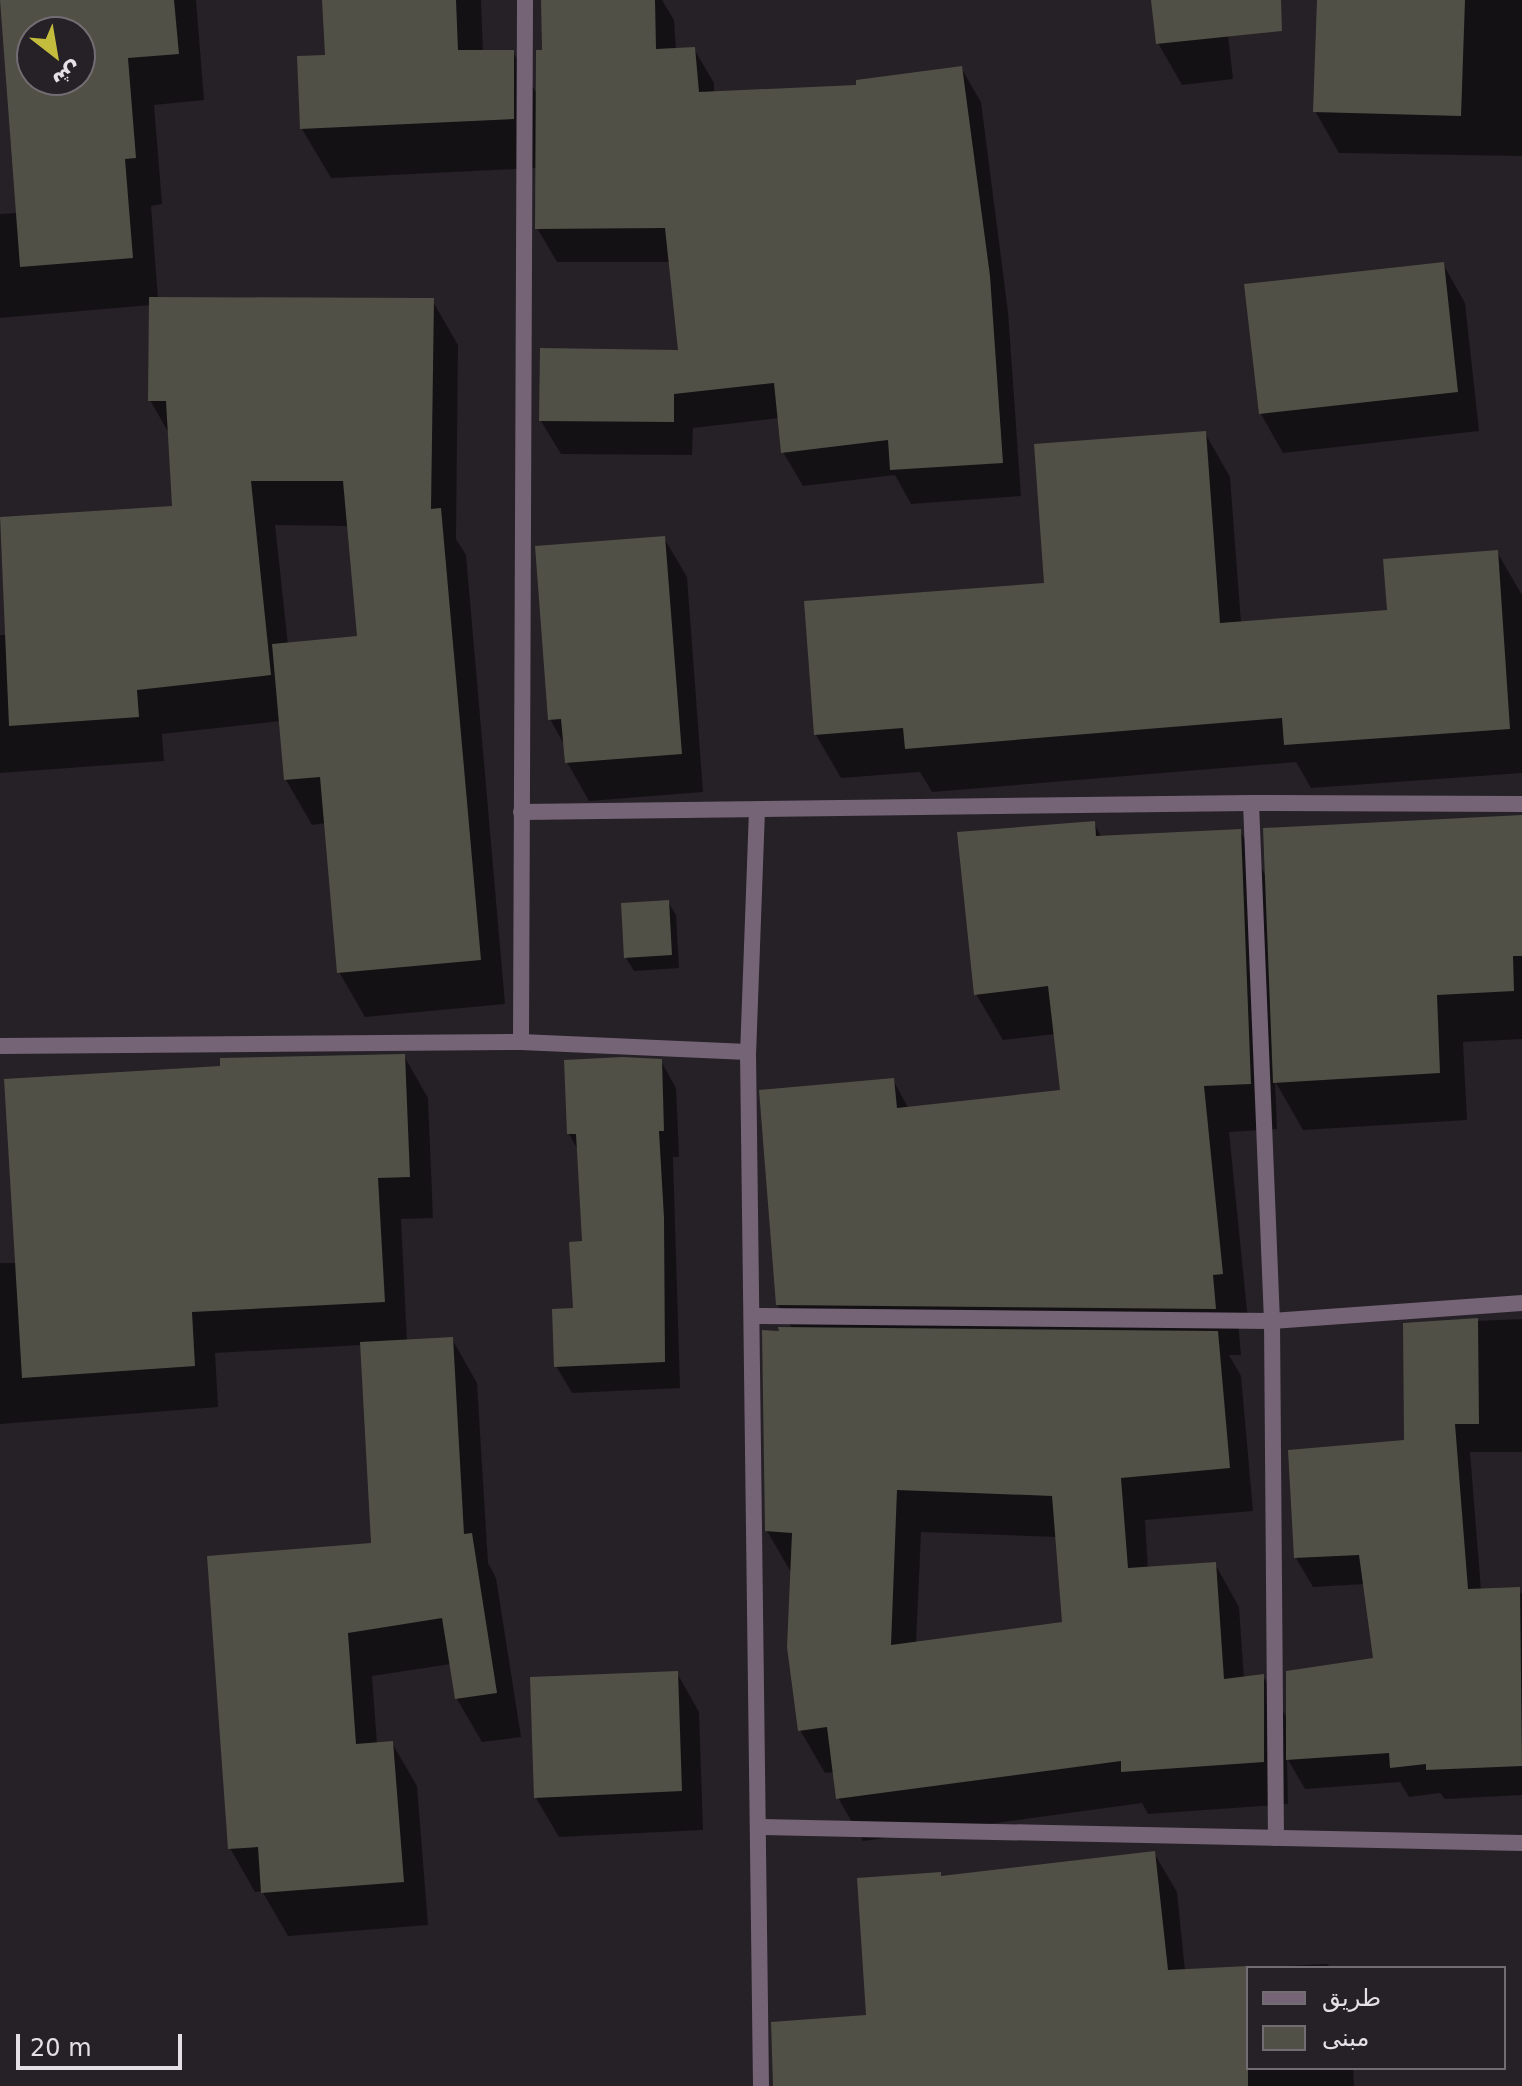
<!DOCTYPE html>
<meta charset="utf-8">
<style>
body{margin:0}
#map{position:relative;width:1522px;height:2086px;overflow:hidden;background:#262027;font-family:"DejaVu Sans","Noto Naskh Arabic",sans-serif}
div>[style]{position:absolute}
[style*='--x']{left:calc(var(--x)*1px);top:calc(var(--y)*1px);width:calc(var(--w)*1px);rotate:calc(var(--a)*1deg)}
.shadow>*{inset:0;background:#0007}
.building>*{inset:0;background:#505046}
.minor>*{height:16px;margin:-8px;padding:0 8px;transform-origin:8px;border-radius:8px;background:#756476}
span{translate:-50% -50%;white-space:nowrap;text-align:center;line-height:1.15;-webkit-text-stroke:6px #262027;paint-order:stroke}
.legend{position:absolute;left:1246px;top:1966px;width:260px;height:104px;box-sizing:border-box;background:#262027;border:2px solid #726d73;margin:0;padding:10px 14px;list-style:none;font-size:24px;color:#e5e0e5}
.legend li{display:flex;align-items:center;gap:16px;height:40px}
.legend b{width:40px;border:2px solid #726d73}
.north{position:absolute;left:16px;top:16px;width:80px;height:80px;box-sizing:border-box;background:#262027;border:2px solid #726d73;border-radius:50%;rotate:149deg;font-size:22px;font-weight:700;line-height:32px;text-align:center;color:#e5e0e5}
.north::after{content:'';display:block;margin:auto;width:28px;height:36px;background:#c4bc3d;clip-path:polygon(50% 0,100% 100%,50% 72%,0 100%)}
.scale{position:absolute;left:16px;top:2034px;width:166px;height:36px;box-sizing:border-box;border:4px solid #e5e0e5;border-top:0;padding-left:10px;font-size:24px;line-height:28px;white-space:nowrap;color:#e5e0e5;-webkit-text-stroke:6px #262027;paint-order:stroke}
</style>
<div id="map">
<div class="shadow">
<div style="clip-path:polygon(evenodd,1px 0,196px 0,204px 100px,154px 105px,162px 204px,151px 206px,158px 299px,432px 300px,458px 345px,456px 539px,466px 555px,505px 1004px,365px 1017px,339px 972px,326px 823px,312px 825px,286px 780px,281px 721px,162px 734px,164px 761px,0 773px,0 635px,6px 635px,0 519px,174px 508px,170px 435px,150px 400px,151px 305px,0 318px,0 214px,18px 213px,1px 0,32px 32px,80px 32px,80px 80px,32px 80px,32px 32px,1px 0,275px 525px,349px 526px,359px 638px,288px 645px,275px 525px)"></div>
<div style="clip-path:polygon(324px 0,481px 0,483px 52px,513px 52px,538px 96px,544px 52px,543px 0,662px 0,674px 20px,676px 50px,694px 49px,714px 83px,714px 93px,859px 87px,961px 68px,981px 102px,1008px 312px,1021px 496px,911px 504px,895px 475px,803px 486px,783px 452px,779px 418px,693px 428px,692px 455px,561px 454px,541px 421px,680px 352px,671px 262px,557px 262px,537px 228px,537px 168px,331px 178px,302px 129px,327px 57px)"></div>
<div style="clip-path:polygon(1153px 0,1224px 0,1233px 79px,1182px 85px,1158px 43px)"></div>
<div style="clip-path:polygon(1319px 0,1522px 0,1522px 156px,1339px 153px,1315px 111px)"></div>
<div style="clip-path:polygon(1443px 264px,1465px 303px,1479px 431px,1283px 453px,1261px 414px)"></div>
<div style="clip-path:polygon(1205px 433px,1230px 477px,1241px 623px,1389px 612px,1497px 552px,1522px 595px,1522px 773px,1311px 788px,1296px 762px,932px 792px,920px 772px,841px 778px,816px 735px,806px 603px,1046px 585px)"></div>
<div style="clip-path:polygon(664px 538px,687px 577px,703px 792px,589px 801px,567px 762px,565px 746px,550px 719px)"></div>
<div style="clip-path:polygon(evenodd,1522px 816px,1522px 1039px,1463px 1042px,1467px 1120px,1303px 1130px,1275px 1081px,1277px 1129px,1229px 1132px,1248px 1320px,1238px 1321px,1241px 1355px,1229px 1355px,1241px 1376px,1253px 1511px,1145px 1520px,1148px 1569px,1215px 1564px,1239px 1607px,1244px 1679px,1263px 1676px,1288px 1720px,1375px 1660px,1365px 1584px,1313px 1587px,1296px 1558px,1406px 1442px,1405px 1324px,1522px 1319px,1522px 1452px,1470px 1452px,1481px 1590px,1518px 1589px,1522px 1595px,1522px 1795px,1445px 1799px,1440px 1793px,1409px 1797px,1400px 1782px,1305px 1789px,1287px 1758px,1288px 1804px,1148px 1814px,1142px 1803px,863px 1841px,838px 1798px,835px 1772px,825px 1773px,800px 1730px,792px 1574px,767px 1531px,794px 1332px,778px 1305px,893px 1080px,909px 1109px,1062px 1092px,1055px 1034px,1003px 1040px,976px 994px,1094px 823px,1102px 838px,1240px 831px,1267px 878px,1522px 816px,921px 1532px,1057px 1537px,1064px 1624px,916px 1644px,921px 1532px)"></div>
<div style="clip-path:polygon(668px 902px,676px 915px,679px 968px,634px 971px,626px 958px)"></div>
<div style="clip-path:polygon(404px 1056px,428px 1098px,433px 1218px,401px 1219px,407px 1342px,452px 1339px,477px 1383px,488px 1563px,496px 1578px,521px 1737px,482px 1742px,457px 1699px,451px 1664px,372px 1676px,377px 1744px,392px 1743px,417px 1786px,428px 1925px,288px 1936px,262px 1891px,255px 1892px,230px 1848px,373px 1545px,362px 1345px,215px 1353px,218px 1407px,0 1424px,0 1263px,17px 1263px)"></div>
<div style="clip-path:polygon(661px 1061px,676px 1088px,679px 1157px,673px 1157px,680px 1388px,572px 1393px,556px 1366px,575px 1310px,585px 1243px,579px 1152px,569px 1134px)"></div>
<div style="clip-path:polygon(677px 1673px,699px 1712px,703px 1830px,559px 1837px,536px 1798px)"></div>
<div style="clip-path:polygon(1154px 1853px,1177px 1892px,1185px 1971px,1328px 1964px,1330px 1968px,1248px 1968px,1248px 2068px,1353px 2068px,1354px 2086px,776px 2086px,868px 2016px,940px 1874px,942px 1878px)"></div>
</div>
<div class="building">
<div style="clip-path:polygon(evenodd,0 0,174px 0,179px 54px,128px 58px,136px 158px,125px 159px,133px 258px,20px 267px,0 0,32px 32px,80px 32px,80px 80px,32px 80px,32px 32px)"></div>
<div style="clip-path:polygon(322px 0,456px 0,458px 50px,514px 50px,514px 119px,300px 129px,297px 56px,325px 55px)"></div>
<div style="clip-path:polygon(541px 0,655px 0,656px 49px,695px 47px,699px 92px,856px 85px,856px 80px,962px 66px,990px 276px,1003px 463px,890px 470px,888px 440px,781px 453px,774px 383px,674px 394px,674px 422px,539px 421px,540px 348px,678px 350px,665px 228px,535px 229px,536px 50px,542px 50px)"></div>
<div style="clip-path:polygon(1151px 0,1281px 0,1282px 31px,1156px 44px)"></div>
<div style="clip-path:polygon(1317px 0,1465px 0,1461px 116px,1313px 112px)"></div>
<div style="clip-path:polygon(1444px 262px,1458px 392px,1259px 414px,1244px 284px)"></div>
<div style="clip-path:polygon(149px 297px,434px 298px,431px 509px,441px 508px,481px 960px,337px 973px,320px 777px,284px 780px,272px 644px,357px 636px,343px 481px,251px 481px,271px 675px,137px 690px,139px 717px,9px 726px,0 517px,172px 506px,166px 401px,148px 401px)"></div>
<div style="clip-path:polygon(1206px 431px,1220px 623px,1387px 610px,1383px 559px,1498px 550px,1510px 729px,1284px 745px,1282px 718px,905px 749px,903px 728px,814px 735px,804px 601px,1044px 583px,1034px 444px)"></div>
<div style="clip-path:polygon(665px 536px,682px 754px,565px 763px,561px 719px,548px 720px,535px 546px)"></div>
<div style="clip-path:polygon(1522px 815px,1522px 956px,1513px 956px,1514px 991px,1437px 995px,1440px 1073px,1273px 1083px,1263px 828px)"></div>
<div style="clip-path:polygon(1095px 821px,1096px 836px,1241px 829px,1251px 1084px,1204px 1086px,1223px 1274px,1213px 1275px,1216px 1309px,776px 1305px,759px 1090px,894px 1078px,897px 1108px,1060px 1090px,1048px 986px,974px 995px,957px 832px)"></div>
<div style="clip-path:polygon(669px 900px,672px 955px,624px 958px,621px 903px)"></div>
<div style="clip-path:polygon(405px 1054px,410px 1177px,378px 1178px,385px 1302px,192px 1312px,195px 1366px,22px 1378px,4px 1079px,220px 1066px,220px 1058px)"></div>
<div style="clip-path:polygon(622px 1057px,662px 1059px,664px 1131px,659px 1131px,664px 1218px,665px 1362px,554px 1367px,552px 1309px,573px 1308px,569px 1242px,582px 1241px,576px 1134px,567px 1134px,564px 1060px)"></div>
<div style="clip-path:polygon(1478px 1318px,1479px 1424px,1455px 1424px,1468px 1589px,1520px 1587px,1522px 1766px,1426px 1770px,1426px 1764px,1390px 1768px,1389px 1753px,1286px 1760px,1286px 1671px,1373px 1658px,1359px 1555px,1294px 1558px,1288px 1450px,1404px 1440px,1403px 1323px)"></div>
<div style="clip-path:polygon(evenodd,778px 1327px,1218px 1331px,1230px 1468px,1121px 1478px,1128px 1568px,1216px 1562px,1224px 1679px,1264px 1674px,1264px 1762px,1121px 1772px,1121px 1761px,836px 1799px,827px 1727px,798px 1731px,787px 1647px,792px 1533px,765px 1531px,762px 1330px,779px 1331px,778px 1327px,897px 1490px,1052px 1496px,1062px 1622px,891px 1645px,897px 1490px)"></div>
<div style="clip-path:polygon(453px 1337px,464px 1534px,472px 1533px,497px 1693px,455px 1699px,442px 1618px,348px 1633px,356px 1744px,393px 1741px,404px 1882px,261px 1893px,258px 1847px,228px 1849px,207px 1556px,371px 1543px,360px 1342px)"></div>
<div style="clip-path:polygon(678px 1671px,682px 1791px,534px 1798px,530px 1677px)"></div>
<div style="clip-path:polygon(1155px 1851px,1168px 1970px,1248px 1966px,1248px 2086px,773px 2086px,771px 2022px,866px 2015px,857px 1878px,941px 1872px,941px 1876px)"></div>
</div>
<div class="minor">
<div style="--x:1251;--y:803;--w:518;--a:87.68"></div>
<div style="--x:1272;--y:1321;--w:517;--a:89.56"></div>
<div style="--x:757;--y:810;--w:242;--a:92.1"></div>
<div style="--x:748;--y:1052;--w:1034;--a:89.28"></div>
<div style="--x:521;--y:812;--w:730;--a:-0.71"></div>
<div style="--x:1251;--y:803;--w:271;--a:0.2"></div>
<div style="--x:521;--y:1042;--w:1042;--a:-89.78"></div>
<div style="--x:0;--y:1046;--w:521;--a:-0.44"></div>
<div style="--x:521;--y:1042;--w:227;--a:2.5"></div>
<div style="--x:752;--y:1316;--w:520;--a:0.55"></div>
<div style="--x:1272;--y:1321;--w:251;--a:-4.1"></div>
<div style="--x:760;--y:1827;--w:762;--a:1.2"></div>
</div>
<ul class="legend">
<li><b style="height:10px;background:#756476"></b>طريق</li>
<li><b style="height:22px;background:#505046"></b>مبنى</li>
</ul>
<div class="north">ش</div>
<div class="scale">20 m</div>
</div>
